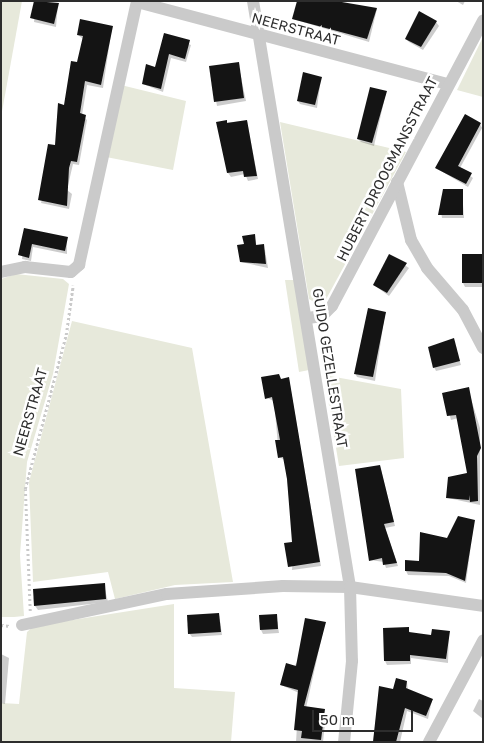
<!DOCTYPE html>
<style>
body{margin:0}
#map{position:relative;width:484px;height:743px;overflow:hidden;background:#fff;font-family:"Golos Text",sans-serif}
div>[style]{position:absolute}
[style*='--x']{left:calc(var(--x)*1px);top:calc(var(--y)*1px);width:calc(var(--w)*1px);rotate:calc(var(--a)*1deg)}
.green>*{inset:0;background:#e7e9db}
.shadow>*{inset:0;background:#0003}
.building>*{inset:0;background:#141414}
.path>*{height:2.5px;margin-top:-1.25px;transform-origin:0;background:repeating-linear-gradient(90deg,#cacaca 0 2.5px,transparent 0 5px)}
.street>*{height:12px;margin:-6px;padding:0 6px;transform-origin:6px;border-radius:6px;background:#cacaca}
span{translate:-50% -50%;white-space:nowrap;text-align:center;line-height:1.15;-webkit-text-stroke:5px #fff;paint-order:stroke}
.street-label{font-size:14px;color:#2d2d2d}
.frame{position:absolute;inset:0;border:2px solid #2d2d2d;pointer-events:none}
.scale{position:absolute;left:312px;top:710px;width:101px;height:22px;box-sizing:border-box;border:2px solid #2d2d2d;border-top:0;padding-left:6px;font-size:15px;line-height:18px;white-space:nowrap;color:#2d2d2d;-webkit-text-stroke:4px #fff;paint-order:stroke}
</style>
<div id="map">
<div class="green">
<div style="clip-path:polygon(1px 1px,22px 1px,1px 117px)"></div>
<div style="clip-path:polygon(483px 37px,483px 97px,457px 90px)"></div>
<div style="clip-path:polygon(121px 85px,186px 101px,173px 170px,106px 157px)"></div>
<div style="clip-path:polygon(280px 122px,406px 152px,324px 303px,319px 305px,309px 299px)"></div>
<div style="clip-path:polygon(16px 274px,63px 279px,69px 284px,53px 374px,27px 462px,20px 555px,24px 616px,14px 617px,1px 617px,1px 279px)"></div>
<div style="clip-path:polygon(285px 280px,294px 280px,309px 370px,299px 372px)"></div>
<div style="clip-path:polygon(72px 321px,192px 348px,233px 582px,175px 585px,115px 599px,108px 572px,33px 582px,29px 482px)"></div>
<div style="clip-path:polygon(324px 375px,401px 389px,404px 458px,339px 466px)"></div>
<div style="clip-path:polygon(174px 604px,174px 688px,235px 692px,231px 742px,1px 742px,1px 703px,19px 704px,27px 632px,34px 626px)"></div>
</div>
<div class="shadow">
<div style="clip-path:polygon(36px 1px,58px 4px,56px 27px,34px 22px)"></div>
<div style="clip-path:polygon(456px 1px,465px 1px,463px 5px)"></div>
<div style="clip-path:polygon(377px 9px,369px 42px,293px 19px)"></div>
<div style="clip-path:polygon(436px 22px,439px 26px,423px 50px,409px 42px,406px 39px)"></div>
<div style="clip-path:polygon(112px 27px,103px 88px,87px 85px,82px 115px,87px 120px,79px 165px,73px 164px,67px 190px,72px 194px,69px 209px,41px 203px,78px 64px,83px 39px,78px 35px)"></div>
<div style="clip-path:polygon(165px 34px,191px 45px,186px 62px,171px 58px,163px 92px,143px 84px,156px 68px)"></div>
<div style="clip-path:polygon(238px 63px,246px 101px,217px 106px,210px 67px)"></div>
<div style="clip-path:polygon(321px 78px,317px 108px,300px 104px,298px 101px)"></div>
<div style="clip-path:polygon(386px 92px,374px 146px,361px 142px,358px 139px)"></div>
<div style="clip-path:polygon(247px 121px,258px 179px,248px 181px,245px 174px,231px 177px,228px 173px,217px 123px)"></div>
<div style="clip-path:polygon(480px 124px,482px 128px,460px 168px,473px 178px,468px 187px,436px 168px)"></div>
<div style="clip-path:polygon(462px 190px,464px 218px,442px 218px,440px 206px)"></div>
<div style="clip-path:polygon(25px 230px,67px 238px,67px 254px,33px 247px,31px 261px,22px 259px)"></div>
<div style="clip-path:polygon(254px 235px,257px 247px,265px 250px,268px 268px,241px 262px,245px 245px)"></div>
<div style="clip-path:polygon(390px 255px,409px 268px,389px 296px,374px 285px)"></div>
<div style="clip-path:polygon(483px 256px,483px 287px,465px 287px,463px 283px)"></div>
<div style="clip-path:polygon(385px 313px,375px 381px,357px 377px,355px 373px)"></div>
<div style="clip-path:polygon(453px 339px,461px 365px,436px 371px,434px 367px)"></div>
<div style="clip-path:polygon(289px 379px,321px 566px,292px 570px,294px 543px,285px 460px,279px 457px,274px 401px,267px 398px,281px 380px)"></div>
<div style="clip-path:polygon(468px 389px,480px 428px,480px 505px,448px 498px,469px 474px,458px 418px,451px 420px,444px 394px)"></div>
<div style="clip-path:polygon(380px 466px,395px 526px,385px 528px,398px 566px,386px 568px,384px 562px,370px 560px)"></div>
<div style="clip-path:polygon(474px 522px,466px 583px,449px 576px,408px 575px,406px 571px)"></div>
<div style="clip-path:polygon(104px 585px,108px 602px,38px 610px,35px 606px,34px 590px)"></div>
<div style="clip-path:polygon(219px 614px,222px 635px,192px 637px,189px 633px)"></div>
<div style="clip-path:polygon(276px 615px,279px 633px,263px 634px,261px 630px)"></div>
<div style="clip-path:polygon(325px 623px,306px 708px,326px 714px,323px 742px,296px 742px,299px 693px,281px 685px)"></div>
<div style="clip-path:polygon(408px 628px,410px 633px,432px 636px,449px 632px,448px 663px,411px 658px,411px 664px,387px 665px,385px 661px)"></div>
<div style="clip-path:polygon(1px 654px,9px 658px,5px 704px,1px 703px)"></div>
<div style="clip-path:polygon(407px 682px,408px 690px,432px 700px,428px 719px,407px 711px,400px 742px,373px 742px,380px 687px,393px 691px)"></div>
<div style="clip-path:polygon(479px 699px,483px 701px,483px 719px,473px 711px)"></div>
</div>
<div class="building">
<div style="clip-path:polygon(34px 1px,59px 3px,54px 24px,30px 18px)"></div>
<div style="clip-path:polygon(297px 1px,336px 1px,377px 8px,367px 39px,292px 19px)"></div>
<div style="clip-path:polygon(419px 11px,437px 21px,421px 47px,405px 39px)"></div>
<div style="clip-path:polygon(80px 19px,113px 26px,101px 85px,85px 81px,80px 113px,86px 115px,77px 162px,71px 161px,69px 168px,67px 206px,38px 200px,48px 144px,55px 145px,58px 103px,64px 105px,71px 61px,77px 62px,83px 36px,77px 35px)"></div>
<div style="clip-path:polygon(164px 33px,190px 40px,185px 59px,169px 54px,161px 89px,142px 84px,146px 64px,155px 67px)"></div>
<div style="clip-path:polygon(239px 62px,244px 98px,214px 102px,209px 66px)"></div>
<div style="clip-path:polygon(303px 72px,322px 77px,315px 105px,297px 101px)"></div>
<div style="clip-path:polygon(370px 87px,387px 91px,372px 143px,357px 139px)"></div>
<div style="clip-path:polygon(465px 114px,481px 123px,458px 166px,472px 173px,466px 184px,435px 168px)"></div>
<div style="clip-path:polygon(227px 120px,227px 123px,247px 120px,257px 176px,244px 177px,243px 171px,227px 173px,216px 122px)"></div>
<div style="clip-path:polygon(443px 189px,463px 189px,463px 215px,438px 215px)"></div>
<div style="clip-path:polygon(24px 228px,68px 237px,65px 251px,32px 244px,29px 258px,18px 255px)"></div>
<div style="clip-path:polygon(255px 234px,256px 245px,264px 244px,266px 264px,240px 262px,237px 245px,244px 244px,242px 236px)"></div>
<div style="clip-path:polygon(389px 254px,407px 263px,387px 293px,373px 285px)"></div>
<div style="clip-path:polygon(462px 254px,483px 254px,483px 283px,462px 283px)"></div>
<div style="clip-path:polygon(368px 308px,386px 312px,373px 377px,354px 374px)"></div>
<div style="clip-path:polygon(454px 338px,460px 361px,433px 368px,428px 347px)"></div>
<div style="clip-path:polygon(279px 374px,281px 379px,289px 377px,320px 562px,288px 567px,284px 543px,292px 542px,287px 479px,283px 457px,278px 458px,275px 440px,280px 440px,272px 397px,265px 399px,261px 377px)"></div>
<div style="clip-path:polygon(469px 387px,481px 448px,477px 456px,478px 501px,470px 502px,469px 495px,469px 500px,446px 498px,448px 477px,467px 473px,456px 415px,447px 416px,442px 393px)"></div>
<div style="clip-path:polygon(380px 465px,394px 522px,384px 524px,397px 563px,383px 565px,382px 558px,369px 561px,355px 469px)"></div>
<div style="clip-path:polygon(458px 516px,475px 520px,465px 581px,446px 573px,405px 571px,405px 560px,419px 561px,420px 532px,447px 538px)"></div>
<div style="clip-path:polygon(105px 583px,106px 599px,34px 606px,33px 589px)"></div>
<div style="clip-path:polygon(219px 613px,221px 632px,188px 634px,187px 615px)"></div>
<div style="clip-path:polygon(277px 614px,278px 629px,260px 630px,259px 615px)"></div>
<div style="clip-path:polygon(305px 618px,326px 622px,304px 706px,325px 709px,321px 740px,301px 738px,302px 731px,294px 730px,298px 690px,280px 685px,286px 663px,296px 666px)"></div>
<div style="clip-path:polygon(409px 627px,409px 632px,431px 635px,432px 629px,450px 631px,446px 659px,410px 655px,410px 661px,384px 661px,383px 628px)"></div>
<div style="clip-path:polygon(396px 678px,407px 681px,406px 688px,433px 699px,426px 716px,405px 708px,396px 742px,373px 742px,379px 686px,393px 689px)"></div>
</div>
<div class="path">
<div style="--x:30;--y:611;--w:122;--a:-92.3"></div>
<div style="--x:25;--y:489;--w:159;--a:-75.1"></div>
<div style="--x:66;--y:335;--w:50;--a:-82"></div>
<div style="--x:1;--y:625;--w:9;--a:6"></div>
</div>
<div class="street">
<div style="--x:253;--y:1;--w:594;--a:80.6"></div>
<div style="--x:350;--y:587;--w:74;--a:88.5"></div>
<div style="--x:352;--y:661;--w:81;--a:95.6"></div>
<div style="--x:397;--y:182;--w:60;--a:76.4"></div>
<div style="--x:411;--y:240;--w:32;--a:60"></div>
<div style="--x:427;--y:268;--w:55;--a:49.4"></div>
<div style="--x:463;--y:310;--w:43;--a:62.2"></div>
<div style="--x:1;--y:272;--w:25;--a:-12"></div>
<div style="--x:25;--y:267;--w:46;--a:6.2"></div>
<div style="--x:71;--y:272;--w:11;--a:-41"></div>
<div style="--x:79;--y:265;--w:269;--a:-77.6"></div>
<div style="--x:137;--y:2;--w:322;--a:14.8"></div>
<div style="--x:308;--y:318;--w:14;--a:-8"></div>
<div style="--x:322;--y:316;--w:14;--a:-45"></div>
<div style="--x:332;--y:306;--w:323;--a:-62.1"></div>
<div style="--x:22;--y:625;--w:148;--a:-12.1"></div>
<div style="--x:167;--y:594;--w:116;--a:-3.9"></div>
<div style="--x:283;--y:586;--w:67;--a:0.9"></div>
<div style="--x:350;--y:587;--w:134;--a:8.1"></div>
<div style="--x:429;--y:742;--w:115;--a:-61.9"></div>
</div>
<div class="street-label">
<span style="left:296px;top:29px;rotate:15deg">NEERSTRAAT</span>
<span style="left:387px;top:169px;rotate:-63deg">HUBERT DROOGMANSSTRAAT</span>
<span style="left:330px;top:368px;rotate:81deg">GUIDO GEZELLESTRAAT</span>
<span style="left:30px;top:412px;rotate:-74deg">NEERSTRAAT</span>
</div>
<div class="frame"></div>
<div class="scale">50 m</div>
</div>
